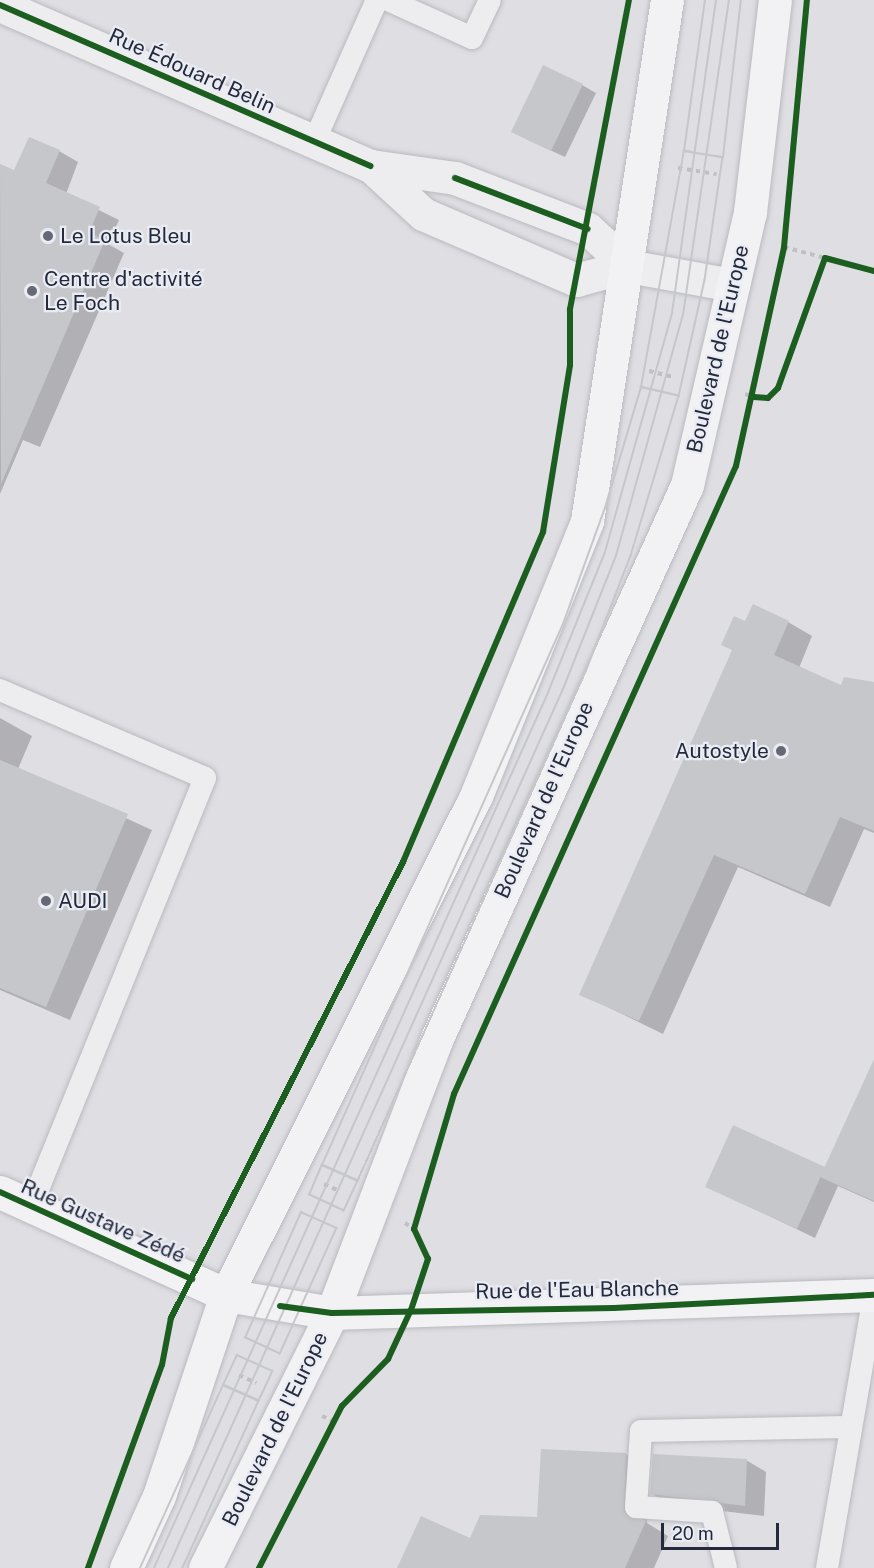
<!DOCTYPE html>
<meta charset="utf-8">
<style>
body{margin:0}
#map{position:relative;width:874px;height:1568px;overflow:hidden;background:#dedee3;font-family:"Public Sans",sans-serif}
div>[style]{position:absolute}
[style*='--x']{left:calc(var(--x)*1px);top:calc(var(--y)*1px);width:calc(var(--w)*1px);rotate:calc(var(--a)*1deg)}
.shadow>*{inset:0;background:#0003}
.building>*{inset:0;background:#c6c7cb}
.path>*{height:4px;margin-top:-2px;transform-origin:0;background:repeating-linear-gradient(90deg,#bfbfc5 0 4.5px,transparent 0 9px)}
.roads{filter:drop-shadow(0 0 2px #b9babf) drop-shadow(0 0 2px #b9babf)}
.lane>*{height:22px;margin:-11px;padding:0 11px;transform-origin:11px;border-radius:11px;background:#ededf0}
.street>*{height:33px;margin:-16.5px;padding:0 16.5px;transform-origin:16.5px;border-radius:16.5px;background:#ededf0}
.secondary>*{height:33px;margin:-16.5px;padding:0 16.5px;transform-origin:16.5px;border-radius:16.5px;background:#f2f2f4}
.primary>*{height:33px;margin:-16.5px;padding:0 16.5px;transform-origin:16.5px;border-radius:16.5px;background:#f2f2f4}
.tram>*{height:1.5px;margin:-0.75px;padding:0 0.75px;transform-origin:0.75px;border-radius:0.75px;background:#c6c7cb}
.cycleway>*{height:6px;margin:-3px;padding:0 3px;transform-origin:3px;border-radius:3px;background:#1b5e20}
.dots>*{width:16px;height:16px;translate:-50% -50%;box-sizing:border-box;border:3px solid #eaecf4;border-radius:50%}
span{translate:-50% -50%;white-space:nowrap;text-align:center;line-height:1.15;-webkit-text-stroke:4.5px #eaecf4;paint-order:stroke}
.street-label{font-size:21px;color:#25293c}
.poi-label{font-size:21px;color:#25293c}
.left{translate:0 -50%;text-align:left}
.right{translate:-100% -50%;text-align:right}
.scale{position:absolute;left:661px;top:1523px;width:118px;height:27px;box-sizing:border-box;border:3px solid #25293c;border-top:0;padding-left:8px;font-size:18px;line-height:21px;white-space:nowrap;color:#25293c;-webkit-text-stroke:4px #eaecf4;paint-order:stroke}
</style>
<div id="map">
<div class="shadow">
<div style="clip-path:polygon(582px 85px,596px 93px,565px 157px,526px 139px)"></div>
<div style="clip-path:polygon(59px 151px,78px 162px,66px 194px,119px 220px,108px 244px,124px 253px,40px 447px,23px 440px,0 494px,0 166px,15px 172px)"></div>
<div style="clip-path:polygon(788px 622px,812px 636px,799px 668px,841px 687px,874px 684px,874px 833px,864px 829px,830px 907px,738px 867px,663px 1034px,581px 994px,746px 623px)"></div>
<div style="clip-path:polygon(0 718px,32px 736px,18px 769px,152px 830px,70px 1020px,0 990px)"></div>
<div style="clip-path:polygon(874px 1062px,874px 1202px,838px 1186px,815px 1238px,707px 1186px,825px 1169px)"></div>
<div style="clip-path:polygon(626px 1454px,649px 1468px,647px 1523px,668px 1536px,654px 1568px,399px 1568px,538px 1519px)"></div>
<div style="clip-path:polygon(746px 1460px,766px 1472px,764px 1516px,672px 1505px,652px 1494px)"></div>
</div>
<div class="building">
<div style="clip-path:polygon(543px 65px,583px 84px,551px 151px,511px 132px)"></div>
<div style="clip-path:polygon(29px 137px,60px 150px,46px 183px,100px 207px,89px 233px,105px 240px,1px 484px,0 164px,14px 170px)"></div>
<div style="clip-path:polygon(753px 604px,789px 621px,774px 655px,841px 685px,844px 677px,874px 682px,874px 831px,840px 817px,805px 894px,714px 855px,639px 1021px,579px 995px,732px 650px,721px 645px,734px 616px,745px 621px)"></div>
<div style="clip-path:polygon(0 760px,128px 814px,46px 1007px,0 988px)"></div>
<div style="clip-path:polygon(874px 1059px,874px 1201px,820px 1177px)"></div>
<div style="clip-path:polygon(733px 1125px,825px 1167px,797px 1229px,705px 1187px)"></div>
<div style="clip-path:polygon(541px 1449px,626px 1453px,624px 1512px,646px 1521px,625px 1568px,397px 1568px,421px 1516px,470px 1538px,480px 1515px,537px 1517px)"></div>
<div style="clip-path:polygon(653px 1454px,747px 1459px,745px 1506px,650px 1494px)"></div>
</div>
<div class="path">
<div style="--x:678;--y:168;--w:39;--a:9"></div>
<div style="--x:784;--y:247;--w:42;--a:15"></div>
<div style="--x:649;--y:371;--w:25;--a:14"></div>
<div style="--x:745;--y:394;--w:9;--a:18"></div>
<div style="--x:324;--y:1184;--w:17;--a:25"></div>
<div style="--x:405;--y:1223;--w:11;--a:34"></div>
<div style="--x:239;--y:1375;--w:19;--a:25"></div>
<div style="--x:322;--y:1416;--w:14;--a:25"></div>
</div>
<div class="roads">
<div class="lane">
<div style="--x:388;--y:0;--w:92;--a:24.3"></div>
<div style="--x:472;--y:38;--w:42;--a:-64.7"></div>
<div style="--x:314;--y:142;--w:155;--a:-66.1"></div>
<div style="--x:0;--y:690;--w:223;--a:23.2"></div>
<div style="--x:205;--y:778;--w:462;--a:112.1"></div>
<div style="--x:726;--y:1568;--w:58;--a:-104"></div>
<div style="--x:712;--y:1512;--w:76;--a:-176.2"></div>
<div style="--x:636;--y:1507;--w:76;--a:-86.2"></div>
<div style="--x:641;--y:1431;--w:208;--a:-1.1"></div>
<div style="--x:827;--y:1568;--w:276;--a:-80.2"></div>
</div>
<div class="street">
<div style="--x:0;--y:5;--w:404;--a:23.5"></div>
<div style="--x:371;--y:166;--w:85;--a:8.1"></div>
<div style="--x:455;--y:178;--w:142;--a:21"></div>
<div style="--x:588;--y:229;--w:54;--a:42.8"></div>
<div style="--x:371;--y:166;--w:71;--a:42.7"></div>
<div style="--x:423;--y:214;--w:167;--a:23.3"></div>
<div style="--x:576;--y:280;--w:54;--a:-15.1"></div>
<div style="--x:628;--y:266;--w:107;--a:10.3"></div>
</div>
<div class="secondary">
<div style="--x:0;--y:1192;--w:248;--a:24.5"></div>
<div style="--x:226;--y:1295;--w:108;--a:9.6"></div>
<div style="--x:332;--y:1313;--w:542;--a:-1.9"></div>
</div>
<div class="primary">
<div style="--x:126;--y:1568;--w:79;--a:-65.4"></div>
<div style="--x:159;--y:1496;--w:212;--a:-71.6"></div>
<div style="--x:226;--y:1295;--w:558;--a:-63.39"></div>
<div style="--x:476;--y:796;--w:297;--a:-68"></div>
<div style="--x:587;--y:521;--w:527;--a:-81.27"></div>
<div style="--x:205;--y:1568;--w:285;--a:-63.5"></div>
<div style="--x:332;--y:1313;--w:294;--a:-69.1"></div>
<div style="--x:437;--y:1038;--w:607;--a:-65.67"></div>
<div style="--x:687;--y:485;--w:280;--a:-77"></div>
<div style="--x:750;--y:212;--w:213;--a:-83.3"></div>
</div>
</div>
<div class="tram">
<div style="--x:684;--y:151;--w:39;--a:9"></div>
<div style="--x:723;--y:157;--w:124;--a:98.3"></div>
<div style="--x:705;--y:280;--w:119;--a:102.6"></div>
<div style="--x:679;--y:396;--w:39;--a:-167"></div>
<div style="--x:641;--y:387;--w:240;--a:-79.7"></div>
<div style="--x:691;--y:152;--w:7;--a:-172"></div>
<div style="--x:684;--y:151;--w:152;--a:-82.1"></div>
<div style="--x:715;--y:156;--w:8;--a:7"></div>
<div style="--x:723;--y:157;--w:158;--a:-83.5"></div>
<div style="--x:641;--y:387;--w:39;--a:13"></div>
<div style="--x:679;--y:396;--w:167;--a:106.7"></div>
<div style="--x:631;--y:556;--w:124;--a:111.2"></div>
<div style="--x:586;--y:672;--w:558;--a:114.13"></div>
<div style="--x:358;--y:1181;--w:39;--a:-156"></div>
<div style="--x:322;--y:1165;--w:592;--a:-65.99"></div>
<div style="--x:563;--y:624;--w:123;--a:-70.1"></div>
<div style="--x:605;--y:508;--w:126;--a:-73.4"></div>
<div style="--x:322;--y:1165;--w:39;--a:24"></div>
<div style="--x:358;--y:1181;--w:33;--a:115"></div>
<div style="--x:344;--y:1211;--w:38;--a:-155"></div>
<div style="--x:309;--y:1195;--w:33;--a:-67"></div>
<div style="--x:301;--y:1212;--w:39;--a:24"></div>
<div style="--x:337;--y:1228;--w:138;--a:114.3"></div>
<div style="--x:280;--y:1354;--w:38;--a:-155"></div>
<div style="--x:245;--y:1338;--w:138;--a:-66"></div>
<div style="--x:237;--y:1355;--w:39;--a:24"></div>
<div style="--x:273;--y:1371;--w:33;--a:115"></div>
<div style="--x:259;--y:1401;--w:39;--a:-156"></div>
<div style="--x:223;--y:1385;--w:33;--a:-65"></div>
<div style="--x:140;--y:1568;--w:201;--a:-65.6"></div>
<div style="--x:223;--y:1385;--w:39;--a:24"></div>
<div style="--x:259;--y:1401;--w:183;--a:114.5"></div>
<div style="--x:154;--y:1568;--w:957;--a:-65.76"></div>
<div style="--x:547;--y:695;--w:154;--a:-67.9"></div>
<div style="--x:605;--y:552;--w:248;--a:-74.3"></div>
<div style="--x:672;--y:313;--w:316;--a:-82"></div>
<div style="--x:168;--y:1568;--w:964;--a:-65.8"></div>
<div style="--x:563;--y:689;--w:143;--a:-68.3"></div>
<div style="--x:616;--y:556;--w:250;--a:-74.5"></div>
<div style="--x:683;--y:315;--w:318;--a:-81.7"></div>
</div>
<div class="cycleway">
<div style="--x:0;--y:5;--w:404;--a:23.5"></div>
<div style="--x:455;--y:178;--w:142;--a:21"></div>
<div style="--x:754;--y:397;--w:14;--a:4"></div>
<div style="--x:768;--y:398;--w:14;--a:-45"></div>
<div style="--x:778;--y:388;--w:138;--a:-70.1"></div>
<div style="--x:825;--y:258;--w:51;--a:14.9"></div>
<div style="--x:0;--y:1192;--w:211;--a:24.4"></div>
<div style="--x:280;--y:1306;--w:52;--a:7.7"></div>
<div style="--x:332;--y:1313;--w:282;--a:-1"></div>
<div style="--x:614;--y:1308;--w:260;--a:-2.9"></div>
<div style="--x:88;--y:1568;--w:216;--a:-70"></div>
<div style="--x:162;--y:1365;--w:48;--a:-79.2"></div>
<div style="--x:171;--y:1318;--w:512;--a:-63.03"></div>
<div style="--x:403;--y:862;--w:358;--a:-67"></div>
<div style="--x:543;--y:532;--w:169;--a:-80.8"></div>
<div style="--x:570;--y:365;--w:56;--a:-90"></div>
<div style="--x:570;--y:309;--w:315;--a:-79.2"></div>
<div style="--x:259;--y:1568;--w:182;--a:-62.9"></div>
<div style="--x:342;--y:1406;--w:66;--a:-45.6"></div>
<div style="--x:388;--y:1359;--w:54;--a:-64.9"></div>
<div style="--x:411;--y:1310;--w:54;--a:-71.6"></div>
<div style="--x:428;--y:1259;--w:33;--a:-115"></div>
<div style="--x:414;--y:1229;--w:141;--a:-73.5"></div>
<div style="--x:454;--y:1094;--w:688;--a:-65.82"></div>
<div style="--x:736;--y:466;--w:224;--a:-77.6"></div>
<div style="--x:784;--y:247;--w:248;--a:-84.7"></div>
</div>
<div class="dots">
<div style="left:48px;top:236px;background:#666876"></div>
<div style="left:32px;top:291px;background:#666876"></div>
<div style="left:781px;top:751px;background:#666876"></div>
<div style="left:46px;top:901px;background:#666876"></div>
</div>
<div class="street-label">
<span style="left:192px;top:71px;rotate:24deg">Rue Édouard Belin</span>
<span style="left:718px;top:349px;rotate:-77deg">Boulevard de l'Europe</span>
<span style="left:544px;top:800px;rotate:-66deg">Boulevard de l'Europe</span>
<span style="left:103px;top:1221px;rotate:24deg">Rue Gustave Zédé</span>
<span style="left:577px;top:1290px;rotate:-1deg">Rue de l'Eau Blanche</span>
<span style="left:275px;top:1429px;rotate:-64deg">Boulevard de l'Europe</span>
</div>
<div class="poi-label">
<span class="left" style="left:60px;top:236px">Le Lotus Bleu</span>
<span class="left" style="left:44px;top:291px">Centre d'activité<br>Le Foch</span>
<span class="right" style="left:769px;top:751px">Autostyle</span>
<span class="left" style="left:58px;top:901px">AUDI</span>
</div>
<div class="scale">20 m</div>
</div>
